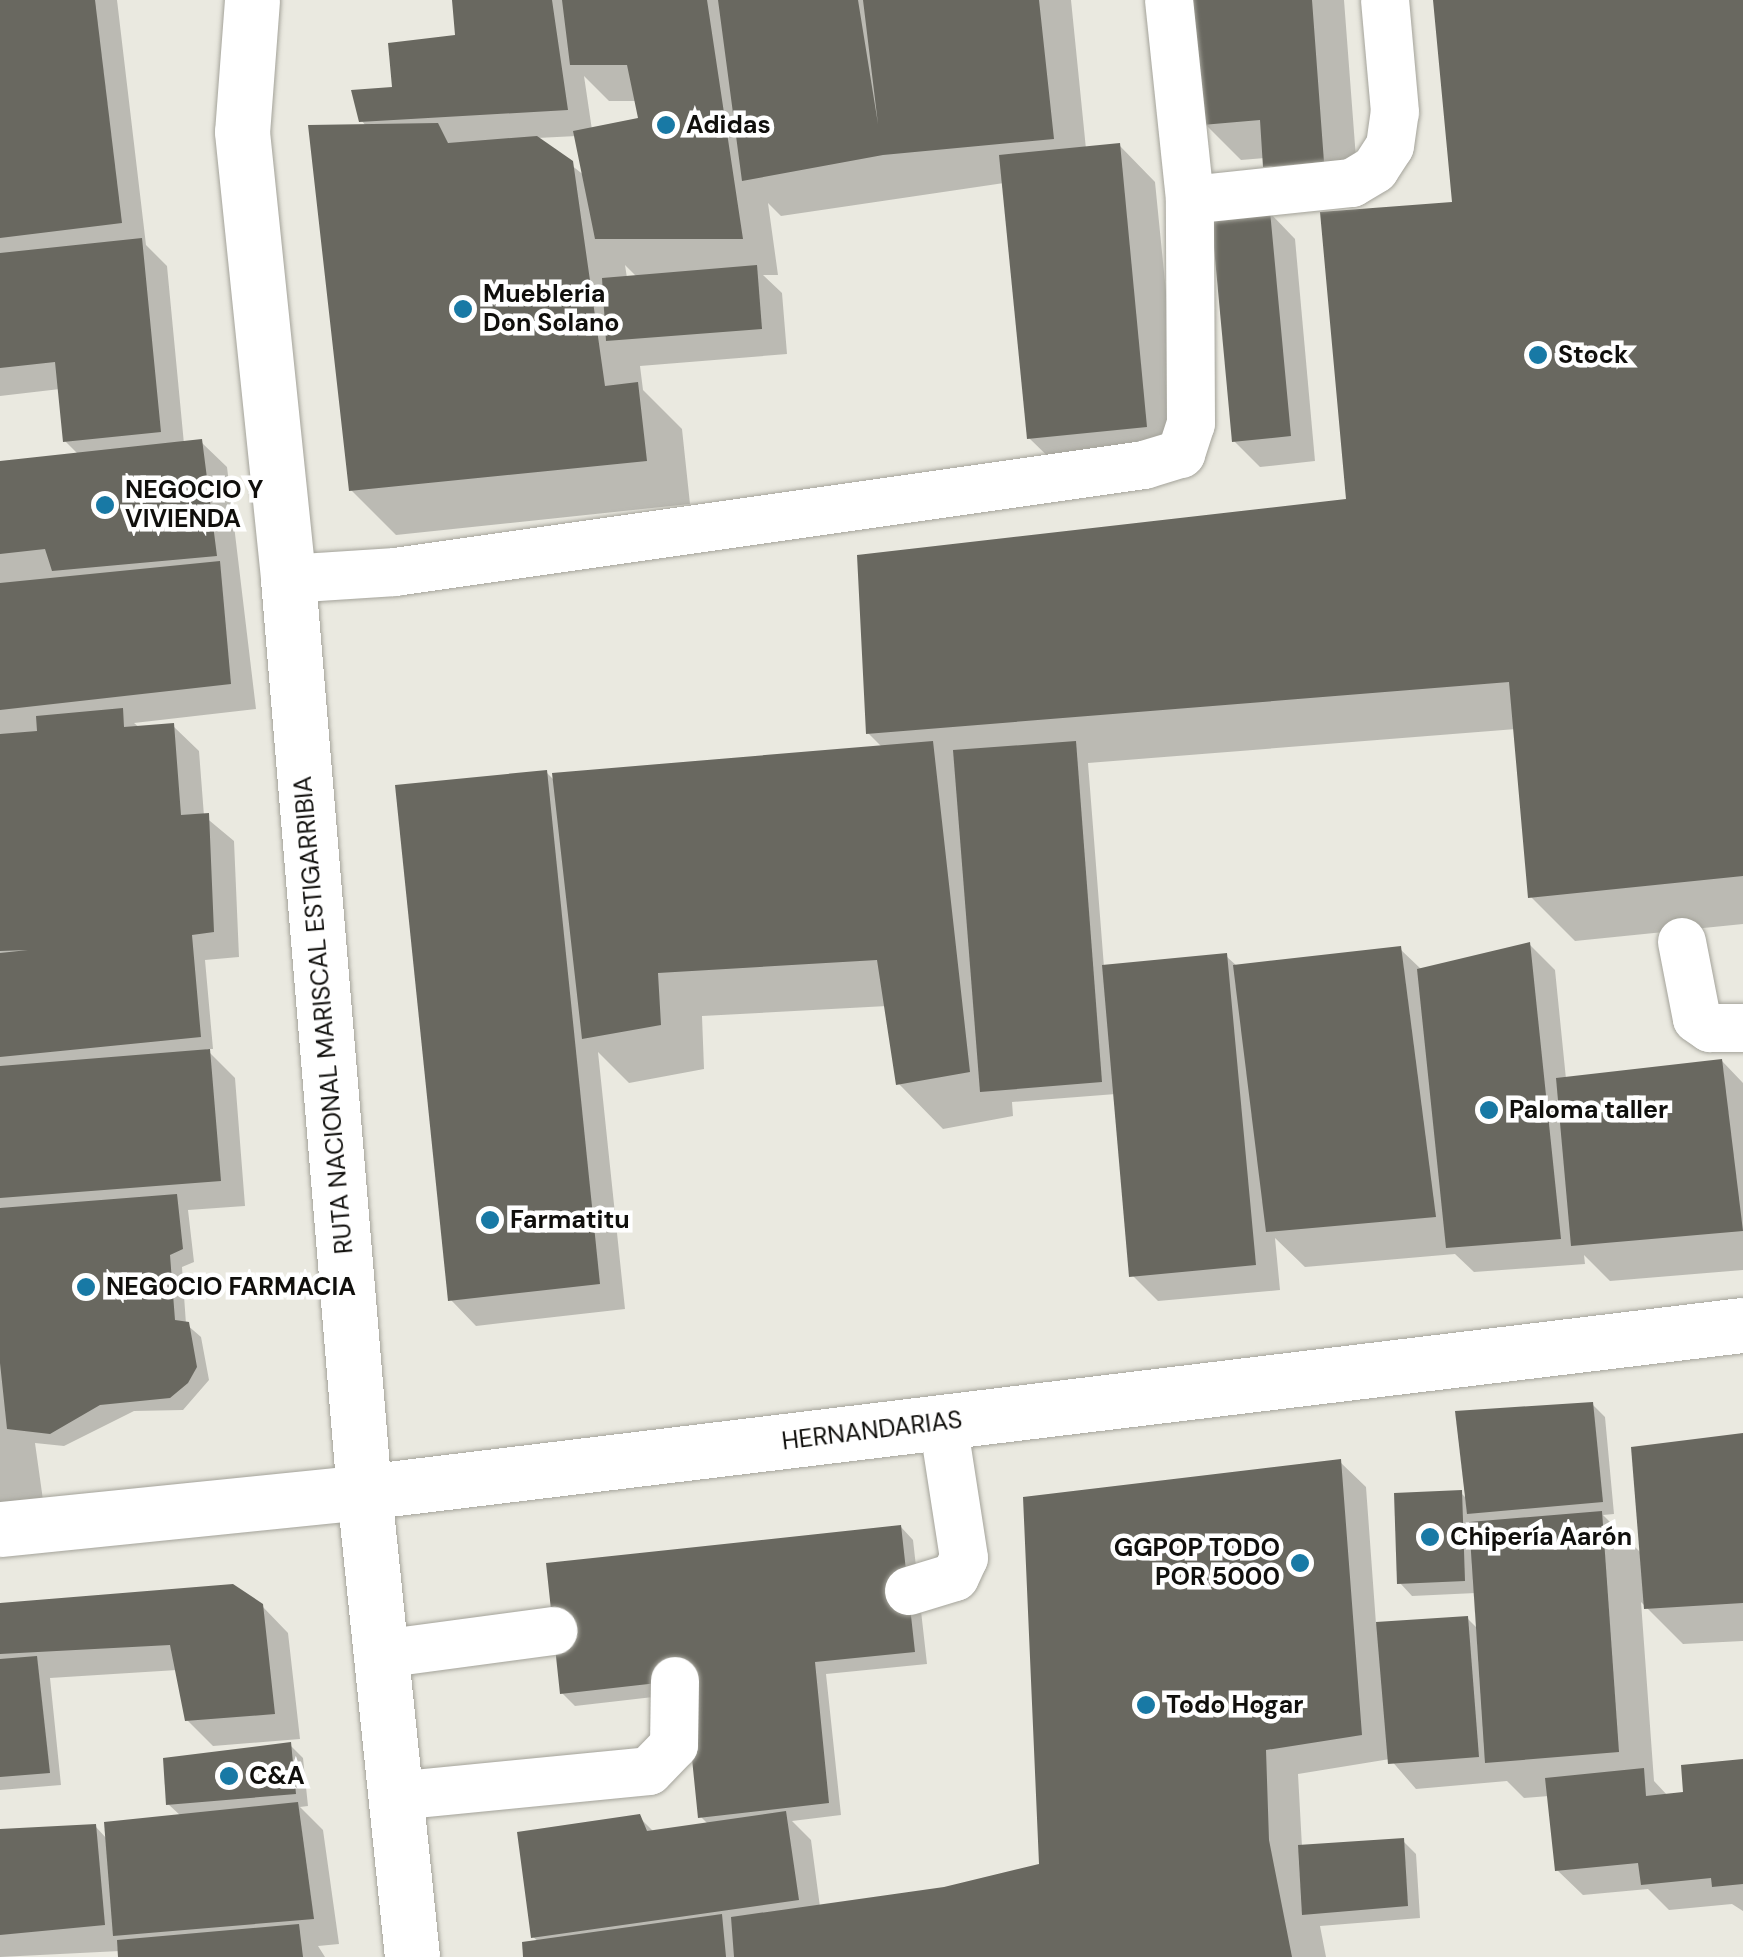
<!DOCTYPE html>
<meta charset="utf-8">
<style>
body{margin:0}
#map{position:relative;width:1743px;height:1957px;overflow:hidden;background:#eae9e0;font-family:"DM Sans",sans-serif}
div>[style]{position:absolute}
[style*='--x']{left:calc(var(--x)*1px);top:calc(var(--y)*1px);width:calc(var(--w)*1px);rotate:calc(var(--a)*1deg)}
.shadow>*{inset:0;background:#0003}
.building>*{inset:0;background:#696860}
.roads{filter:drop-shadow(0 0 2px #a4a39a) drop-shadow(0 0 2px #a4a39a)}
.service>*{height:48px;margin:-24px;padding:0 24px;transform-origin:24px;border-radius:24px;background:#fff}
.secondary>*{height:55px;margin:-27.5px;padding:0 27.5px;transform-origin:27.5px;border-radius:27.5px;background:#fff}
.trunk>*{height:55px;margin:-27.5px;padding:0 27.5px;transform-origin:27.5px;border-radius:27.5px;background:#fff}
.dots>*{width:28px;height:28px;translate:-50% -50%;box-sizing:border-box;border:5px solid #fff;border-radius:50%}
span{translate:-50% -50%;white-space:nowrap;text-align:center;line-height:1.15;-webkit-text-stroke:9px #fff;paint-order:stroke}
.poi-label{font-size:25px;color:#100f0c;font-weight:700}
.left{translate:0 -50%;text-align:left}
.right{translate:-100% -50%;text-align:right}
.street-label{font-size:25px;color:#100f0c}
</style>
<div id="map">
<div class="shadow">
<div style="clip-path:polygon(0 0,117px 0,146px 245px,167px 266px,184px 444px,201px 442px,227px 467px,256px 709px,134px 723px,140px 728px,173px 726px,199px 751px,204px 816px,234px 841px,239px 957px,205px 960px,213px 1049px,206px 1049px,235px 1078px,245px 1206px,188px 1210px,194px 1262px,182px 1267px,186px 1324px,201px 1337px,209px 1380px,183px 1410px,134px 1411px,64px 1446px,35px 1443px,43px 1500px,0 1505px,0 464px,79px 455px,65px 441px,60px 389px,0 396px)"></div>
<div style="clip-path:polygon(evenodd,454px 0,1071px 0,1086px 149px,1119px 145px,1155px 182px,1183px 462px,1066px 474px,1029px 438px,1004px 183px,781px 216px,768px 203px,778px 275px,763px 275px,782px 293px,787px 354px,640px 366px,643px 390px,682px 429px,690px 504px,396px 535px,351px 490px,367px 127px,361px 120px,457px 37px,454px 0,584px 76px,609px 101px,637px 101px,641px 120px,592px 130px,584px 76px,454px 0,577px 136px,585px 176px,537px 138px,577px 136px,454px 0,625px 265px,637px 277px,627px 278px,625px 265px)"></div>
<div style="clip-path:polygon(1195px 0,1344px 0,1359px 198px,1302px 202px,1265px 158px,1241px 160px,1205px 124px)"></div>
<div style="clip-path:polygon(1435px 0,1743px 0,1743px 924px,1575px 941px,1530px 896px,1516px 729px,1088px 763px,1104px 967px,1226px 956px,1238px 967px,1400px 949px,1422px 970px,1530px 945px,1555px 970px,1566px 1079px,1722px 1061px,1743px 1083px,1743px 1270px,1610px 1281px,1584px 1255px,1585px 1264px,1474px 1272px,1455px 1254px,1305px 1267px,1275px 1238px,1280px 1290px,1158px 1301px,1132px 1275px,1116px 1094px,1012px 1102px,1013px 1116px,943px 1129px,899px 1084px,887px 1006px,702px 1016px,704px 1069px,629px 1083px,598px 1052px,625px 1309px,476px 1326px,451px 1300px,546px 772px,555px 781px,883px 748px,868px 733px,1348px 501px,1455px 204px)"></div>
<div style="clip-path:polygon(1270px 213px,1295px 239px,1315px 461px,1260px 467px,1234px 441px)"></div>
<div style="clip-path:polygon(1592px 1404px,1605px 1417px,1614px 1514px,1603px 1515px,1642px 1554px,1743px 1435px,1743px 1641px,1683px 1644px,1641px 1602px,1654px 1781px,1668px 1796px,1686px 1794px,1743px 1761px,1743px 1911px,1732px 1904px,1669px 1910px,1648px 1889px,1583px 1895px,1557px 1870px,1549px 1796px,1524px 1798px,1507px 1781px,1416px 1789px,1390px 1759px,1298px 1774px,1302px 1847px,1403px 1841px,1416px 1854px,1420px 1918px,1320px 1926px,1326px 1957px,526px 1957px,539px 1942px,533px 1937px,639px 1817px,654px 1832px,709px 1825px,701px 1817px,688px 1693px,575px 1706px,562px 1693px,901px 1527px,913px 1540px,927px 1664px,826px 1674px,841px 1815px,792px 1821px,811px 1840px,820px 1907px,944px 1890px,1042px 1866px,1340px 1462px,1366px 1487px,1376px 1624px,1467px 1618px,1479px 1630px,1476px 1593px,1412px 1596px,1400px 1583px,1461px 1493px,1468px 1500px)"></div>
<div style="clip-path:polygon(0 1605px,262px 1606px,288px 1633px,300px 1739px,213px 1746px,187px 1720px,177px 1670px,50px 1678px,61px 1785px,0 1790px)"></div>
<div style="clip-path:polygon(290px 1745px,303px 1758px,308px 1806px,300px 1807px,323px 1830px,339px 1944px,318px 1946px,325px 1957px,121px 1957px,120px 1951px,0 1957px,0 1831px,95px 1826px,108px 1840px,181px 1816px,168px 1804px)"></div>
</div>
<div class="building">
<div style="clip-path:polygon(0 0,95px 0,122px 223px,0 238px)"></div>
<div style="clip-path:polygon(452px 0,552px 0,568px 110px,359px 122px,351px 90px,392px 87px,388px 43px,455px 35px)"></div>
<div style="clip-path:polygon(562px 0,707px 0,743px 239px,595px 239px,573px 131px,638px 118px,627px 65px,570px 65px)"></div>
<div style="clip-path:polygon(718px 0,858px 0,878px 124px,863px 0,1039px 0,1054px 139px,883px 155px,742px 181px)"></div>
<div style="clip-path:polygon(1193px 0,1312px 0,1324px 162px,1263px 167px,1260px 120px,1202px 125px)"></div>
<div style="clip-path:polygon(1433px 0,1743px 0,1743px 876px,1528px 898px,1509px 682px,866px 734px,857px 555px,1346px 499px,1320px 212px,1452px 202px)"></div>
<div style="clip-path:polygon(438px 123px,448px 143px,537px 136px,573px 161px,605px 386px,638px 382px,647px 461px,349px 491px,308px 125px)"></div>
<div style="clip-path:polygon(1120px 143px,1147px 427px,1027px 439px,999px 155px)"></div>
<div style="clip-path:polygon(1270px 211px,1291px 436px,1232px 442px,1211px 215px)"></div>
<div style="clip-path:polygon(142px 238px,161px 432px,63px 442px,55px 362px,0 368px,0 253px)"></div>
<div style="clip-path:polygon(757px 265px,762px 329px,606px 341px,602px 278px)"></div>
<div style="clip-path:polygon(202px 439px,217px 556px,52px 571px,45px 549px,0 554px,0 461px)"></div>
<div style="clip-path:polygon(220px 561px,231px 684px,0 710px,0 583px)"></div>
<div style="clip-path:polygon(123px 708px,124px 727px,174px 723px,181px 815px,209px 813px,214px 932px,192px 935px,201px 1037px,0 1057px,0 953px,28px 950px,0 951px,0 734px,37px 731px,36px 716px)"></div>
<div style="clip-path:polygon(933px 741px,970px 1072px,896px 1085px,877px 960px,658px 973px,661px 1025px,582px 1039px,552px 773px)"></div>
<div style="clip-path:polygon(1076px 741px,1102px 1082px,980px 1092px,953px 750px)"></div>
<div style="clip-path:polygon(547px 770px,600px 1284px,448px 1301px,395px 785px)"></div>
<div style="clip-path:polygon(1530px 942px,1561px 1239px,1446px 1248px,1417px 969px)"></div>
<div style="clip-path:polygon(1401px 946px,1436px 1217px,1266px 1232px,1233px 965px)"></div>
<div style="clip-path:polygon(1227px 953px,1256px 1265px,1129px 1277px,1102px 965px)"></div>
<div style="clip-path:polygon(210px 1049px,221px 1181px,0 1198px,0 1066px)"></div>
<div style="clip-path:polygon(1722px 1059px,1743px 1231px,1571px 1246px,1556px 1078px)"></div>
<div style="clip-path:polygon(177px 1194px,183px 1249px,170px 1255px,175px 1320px,189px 1322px,197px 1367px,188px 1383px,170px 1398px,100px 1405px,50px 1434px,7px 1429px,0 1363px,0 1208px)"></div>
<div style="clip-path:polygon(1593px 1402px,1603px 1502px,1467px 1514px,1455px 1411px)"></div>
<div style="clip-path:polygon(1743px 1433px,1743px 1603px,1644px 1609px,1631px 1447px)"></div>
<div style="clip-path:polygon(1341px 1459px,1362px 1735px,1266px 1750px,1269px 1840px,1292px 1957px,734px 1957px,731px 1917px,944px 1887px,1039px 1864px,1023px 1497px)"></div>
<div style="clip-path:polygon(1462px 1490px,1465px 1581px,1397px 1584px,1394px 1493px)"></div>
<div style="clip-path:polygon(1602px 1511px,1619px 1752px,1485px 1763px,1469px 1522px)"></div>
<div style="clip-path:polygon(901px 1525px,915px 1652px,815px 1662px,829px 1803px,698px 1818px,684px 1680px,560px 1694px,546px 1563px)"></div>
<div style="clip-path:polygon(233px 1584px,263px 1604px,275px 1714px,185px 1721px,170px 1645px,0 1654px,0 1603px)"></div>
<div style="clip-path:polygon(1468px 1616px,1479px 1757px,1388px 1764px,1376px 1622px)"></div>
<div style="clip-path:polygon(37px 1656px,50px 1773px,0 1777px,0 1659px)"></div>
<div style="clip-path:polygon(291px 1742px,296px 1794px,166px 1805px,163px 1758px)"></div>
<div style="clip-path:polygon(1743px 1759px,1743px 1884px,1712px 1887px,1711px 1878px,1641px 1885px,1638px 1863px,1555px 1871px,1545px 1778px,1644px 1768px,1646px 1796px,1683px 1792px,1681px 1765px)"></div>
<div style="clip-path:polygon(298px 1802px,314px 1919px,113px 1936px,104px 1822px)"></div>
<div style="clip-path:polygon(786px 1811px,799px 1900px,531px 1938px,517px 1832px,640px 1814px,647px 1831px)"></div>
<div style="clip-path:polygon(96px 1824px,105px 1925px,0 1935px,0 1829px)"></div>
<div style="clip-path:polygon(1404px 1838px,1408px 1906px,1302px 1915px,1298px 1845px)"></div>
<div style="clip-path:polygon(722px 1914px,726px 1957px,523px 1957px,522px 1942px)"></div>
<div style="clip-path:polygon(299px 1924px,303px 1957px,118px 1957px,117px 1940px)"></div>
</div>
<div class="roads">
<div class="service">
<div style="--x:1169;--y:0;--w:201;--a:84"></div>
<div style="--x:288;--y:579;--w:107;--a:-3.7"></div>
<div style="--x:395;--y:572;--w:757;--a:-8.13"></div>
<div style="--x:1144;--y:465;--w:39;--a:-17"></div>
<div style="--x:1181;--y:454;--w:32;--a:-72"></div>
<div style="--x:1191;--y:424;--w:224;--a:-90.3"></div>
<div style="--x:1190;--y:200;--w:163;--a:-6"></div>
<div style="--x:1352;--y:183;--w:27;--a:-31"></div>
<div style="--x:1375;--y:169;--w:27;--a:-57"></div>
<div style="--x:1390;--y:146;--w:34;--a:-82"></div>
<div style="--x:1395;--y:112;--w:112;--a:-95.1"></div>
<div style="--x:1682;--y:942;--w:78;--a:79"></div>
<div style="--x:1697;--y:1019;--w:16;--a:35"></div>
<div style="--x:1710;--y:1028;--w:33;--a:0"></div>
<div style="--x:909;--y:1591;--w:48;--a:-16.9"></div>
<div style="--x:955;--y:1577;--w:21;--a:-65"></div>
<div style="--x:964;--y:1558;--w:138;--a:-98.8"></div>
<div style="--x:381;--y:1654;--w:174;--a:-7.6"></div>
<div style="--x:395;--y:1796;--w:255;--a:-5.6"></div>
<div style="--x:649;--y:1771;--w:36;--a:-46"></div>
<div style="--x:674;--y:1745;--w:64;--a:-89.1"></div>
</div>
<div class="secondary">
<div style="--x:0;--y:1529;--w:366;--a:-5.8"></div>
</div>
<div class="trunk">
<div style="--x:252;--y:0;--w:132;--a:94.3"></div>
<div style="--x:242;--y:132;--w:449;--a:84.1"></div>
<div style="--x:288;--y:579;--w:916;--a:85.24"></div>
<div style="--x:364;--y:1492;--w:467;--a:84.1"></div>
<div style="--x:364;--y:1492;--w:1389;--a:-6.91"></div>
</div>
</div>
<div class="dots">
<div style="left:666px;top:125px;background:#1879a5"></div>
<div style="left:463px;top:309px;background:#1879a5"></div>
<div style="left:1538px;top:355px;background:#1879a5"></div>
<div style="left:105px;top:505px;background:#1879a5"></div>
<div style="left:1489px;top:1110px;background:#1879a5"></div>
<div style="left:490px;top:1220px;background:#1879a5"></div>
<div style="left:86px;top:1287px;background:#1879a5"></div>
<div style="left:1430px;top:1537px;background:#1879a5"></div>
<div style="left:1300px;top:1563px;background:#1879a5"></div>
<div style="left:1146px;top:1705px;background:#1879a5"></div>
<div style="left:229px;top:1776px;background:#1879a5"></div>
</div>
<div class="poi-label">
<span class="left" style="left:686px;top:125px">Adidas</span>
<span class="left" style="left:483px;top:309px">Muebleria<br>Don Solano</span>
<span class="left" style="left:1558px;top:355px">Stock</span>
<span class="left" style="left:125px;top:505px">NEGOCIO Y<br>VIVIENDA</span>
<span class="left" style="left:1509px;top:1110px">Paloma taller</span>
<span class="left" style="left:510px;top:1220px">Farmatitu</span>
<span class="left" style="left:106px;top:1287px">NEGOCIO FARMACIA</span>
<span class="left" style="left:1450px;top:1537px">Chipería Aarón</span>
<span class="right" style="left:1280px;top:1563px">GGPOP TODO<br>POR 5000</span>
<span class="left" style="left:1166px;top:1705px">Todo Hogar</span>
<span class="left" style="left:249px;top:1776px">C&amp;A</span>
</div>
<div class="street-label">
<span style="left:324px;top:1015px;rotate:-95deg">RUTA NACIONAL MARISCAL ESTIGARRIBIA</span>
<span style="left:872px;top:1431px;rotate:-7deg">HERNANDARIAS</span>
</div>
</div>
